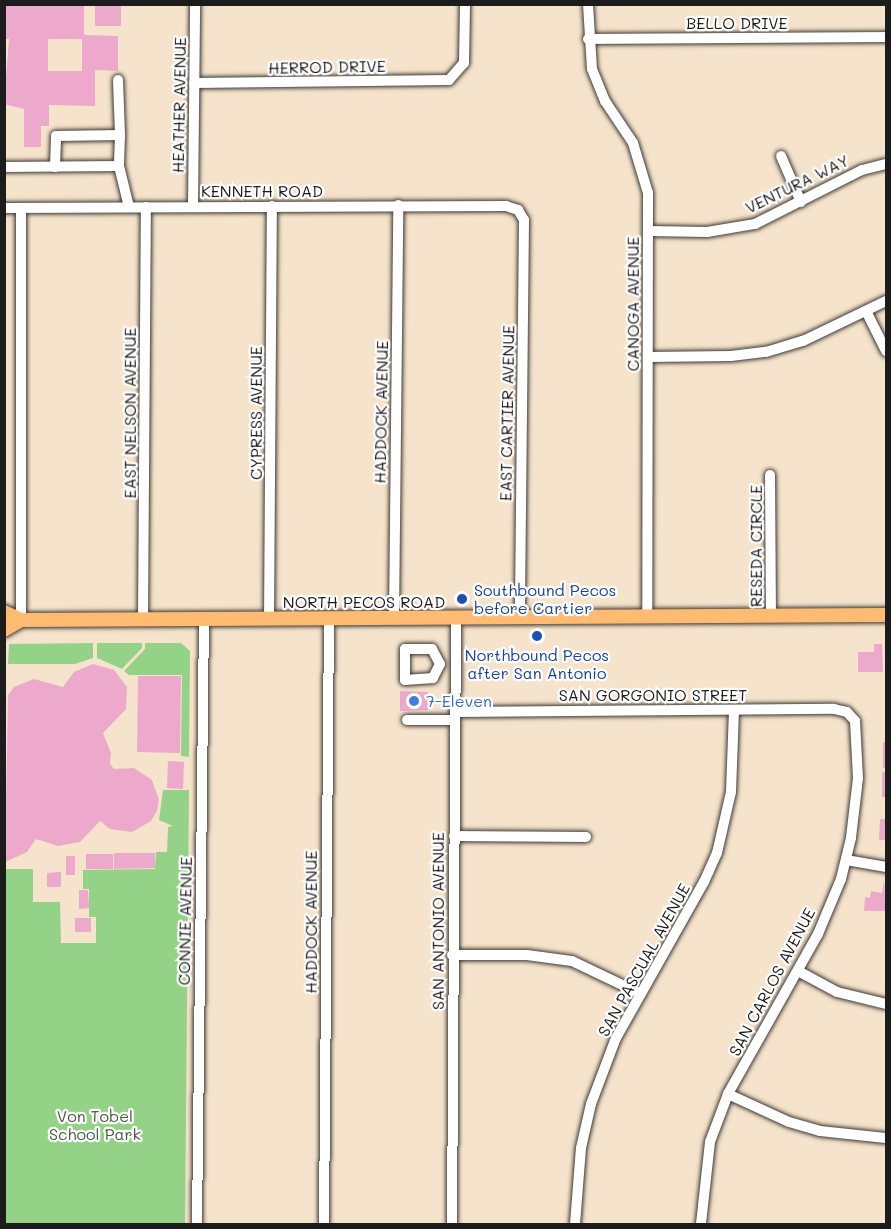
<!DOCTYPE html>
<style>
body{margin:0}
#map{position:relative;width:891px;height:1229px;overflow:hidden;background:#f6e3cb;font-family:Mali,sans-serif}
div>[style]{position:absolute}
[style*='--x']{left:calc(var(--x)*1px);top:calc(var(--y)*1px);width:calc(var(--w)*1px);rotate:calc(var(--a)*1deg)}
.green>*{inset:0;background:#94d287}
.building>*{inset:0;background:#eda9cc}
.roads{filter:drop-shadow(0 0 2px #3d3a36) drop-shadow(0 0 2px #3d3a36)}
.minor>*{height:10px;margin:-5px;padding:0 5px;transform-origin:5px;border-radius:5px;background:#fff}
.major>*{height:14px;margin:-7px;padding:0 7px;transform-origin:7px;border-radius:7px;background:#ffbb71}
.dots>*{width:16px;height:16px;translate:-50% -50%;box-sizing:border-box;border:3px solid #fff;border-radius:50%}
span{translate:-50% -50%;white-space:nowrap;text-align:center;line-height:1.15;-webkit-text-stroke:4.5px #fff;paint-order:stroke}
.street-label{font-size:16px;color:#1c1c1c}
.transit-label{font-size:16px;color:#164399}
.left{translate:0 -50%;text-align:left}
.shop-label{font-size:16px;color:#366cbe}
.park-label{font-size:16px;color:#465c41}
.frame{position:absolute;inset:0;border:6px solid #1c1c1c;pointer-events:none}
</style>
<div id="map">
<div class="green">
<div style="clip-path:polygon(93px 643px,93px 658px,75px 664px,8px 664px,9px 644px)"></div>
<div style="clip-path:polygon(97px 643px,142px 643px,142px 648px,122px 669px,97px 658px)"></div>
<div style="clip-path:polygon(145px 643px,181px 643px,190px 651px,189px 757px,181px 756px,182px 675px,129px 675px,124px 671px,145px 649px)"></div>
<div style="clip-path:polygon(163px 790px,189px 790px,185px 1224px,5px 1224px,4px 869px,33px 869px,33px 902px,60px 902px,61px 943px,96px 943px,96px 917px,89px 917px,89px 889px,83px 889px,83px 870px,155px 869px,156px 852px,167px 852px,168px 827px,173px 826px,159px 820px)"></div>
</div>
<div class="building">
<div style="clip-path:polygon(95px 4px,121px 4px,121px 26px,95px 26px)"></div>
<div style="clip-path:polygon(evenodd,4px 5px,84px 5px,84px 35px,118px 36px,118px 71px,95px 70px,95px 106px,49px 105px,49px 126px,41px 126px,41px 147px,24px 147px,24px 109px,4px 104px,9px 39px,4px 39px,4px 5px,48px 39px,82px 39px,82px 71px,48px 71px,48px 39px)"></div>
<div style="clip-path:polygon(874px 644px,882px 644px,883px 672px,858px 672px,858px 652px,874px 652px)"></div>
<div style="clip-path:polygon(93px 664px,114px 670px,127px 687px,126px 709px,103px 733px,111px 753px,110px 764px,114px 769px,134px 768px,152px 780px,159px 800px,157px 811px,151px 821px,132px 832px,110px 829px,100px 821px,80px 842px,58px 846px,36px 839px,27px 852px,5px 862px,8px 695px,14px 687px,34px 679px,63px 687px,74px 672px)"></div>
<div style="clip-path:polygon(138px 676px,181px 676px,180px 753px,137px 752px)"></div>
<div style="clip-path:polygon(400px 691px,428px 692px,428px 710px,400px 711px)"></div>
<div style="clip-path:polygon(883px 742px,886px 742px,886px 768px,883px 768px)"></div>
<div style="clip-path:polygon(168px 761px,184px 762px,183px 789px,167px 788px)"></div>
<div style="clip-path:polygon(882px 772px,886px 772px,886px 797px,882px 797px)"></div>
<div style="clip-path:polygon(880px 819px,886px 819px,886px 840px,879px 840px)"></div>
<div style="clip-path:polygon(114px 853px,155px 853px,155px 868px,114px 869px)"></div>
<div style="clip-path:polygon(86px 854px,113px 854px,113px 869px,86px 869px)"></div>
<div style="clip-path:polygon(66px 856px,75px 856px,75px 875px,66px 875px)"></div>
<div style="clip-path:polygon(61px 872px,61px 887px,47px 887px,47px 873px)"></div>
<div style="clip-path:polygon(884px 880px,886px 911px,864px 911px,865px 897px,870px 898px,871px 891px,882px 893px)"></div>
<div style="clip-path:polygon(79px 890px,88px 890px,89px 908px,79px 909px)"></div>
<div style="clip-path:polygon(75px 918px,91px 918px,91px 932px,75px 932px)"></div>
</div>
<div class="roads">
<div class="minor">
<div style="--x:588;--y:4;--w:65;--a:86.5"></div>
<div style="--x:592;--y:69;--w:35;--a:68"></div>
<div style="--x:605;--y:101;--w:50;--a:56.3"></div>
<div style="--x:633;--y:143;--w:52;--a:73.3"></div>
<div style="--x:648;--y:193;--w:424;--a:90.1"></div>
<div style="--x:588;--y:39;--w:298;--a:-0.4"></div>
<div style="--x:118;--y:80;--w:55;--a:87.9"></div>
<div style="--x:194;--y:83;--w:255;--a:-0.7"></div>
<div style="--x:449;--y:80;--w:23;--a:-49"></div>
<div style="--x:464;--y:63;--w:59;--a:-89"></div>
<div style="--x:781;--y:156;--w:50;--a:66.5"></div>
<div style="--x:4;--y:167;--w:115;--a:-0.5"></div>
<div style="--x:119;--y:166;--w:42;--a:76.3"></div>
<div style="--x:55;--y:167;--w:31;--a:-88"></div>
<div style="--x:56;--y:136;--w:64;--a:-0.9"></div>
<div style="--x:120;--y:135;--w:31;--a:92"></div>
<div style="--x:193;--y:207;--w:203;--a:-89.4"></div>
<div style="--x:4;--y:208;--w:502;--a:-0.23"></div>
<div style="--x:506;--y:206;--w:13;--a:18"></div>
<div style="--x:518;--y:210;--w:12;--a:59"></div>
<div style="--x:524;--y:220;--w:397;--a:90.6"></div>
<div style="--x:21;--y:208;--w:412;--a:90"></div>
<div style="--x:649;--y:231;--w:58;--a:1"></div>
<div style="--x:707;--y:232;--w:49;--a:-9.5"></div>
<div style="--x:755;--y:224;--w:120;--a:-26.8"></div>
<div style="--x:862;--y:170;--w:25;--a:-14"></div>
<div style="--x:866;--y:311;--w:45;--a:63.4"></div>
<div style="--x:648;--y:357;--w:83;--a:-0.7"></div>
<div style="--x:731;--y:356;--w:35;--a:-7"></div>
<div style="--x:766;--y:352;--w:39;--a:-17"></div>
<div style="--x:803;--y:341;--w:92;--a:-25.7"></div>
<div style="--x:770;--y:475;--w:142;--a:89.6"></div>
<div style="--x:143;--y:619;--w:412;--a:-89.6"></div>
<div style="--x:269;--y:619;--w:413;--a:-89.6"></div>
<div style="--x:394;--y:619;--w:414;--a:-89.4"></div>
<div style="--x:405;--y:649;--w:27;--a:0"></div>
<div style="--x:432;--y:649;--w:17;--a:62"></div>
<div style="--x:440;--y:664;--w:16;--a:117"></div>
<div style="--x:433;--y:678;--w:28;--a:176"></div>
<div style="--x:405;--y:680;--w:31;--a:-90"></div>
<div style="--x:455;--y:712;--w:379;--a:-0.5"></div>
<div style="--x:834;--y:709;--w:13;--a:13"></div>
<div style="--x:847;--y:712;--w:12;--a:48"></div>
<div style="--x:855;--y:721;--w:57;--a:87"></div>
<div style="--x:858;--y:778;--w:60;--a:96.7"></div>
<div style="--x:851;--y:838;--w:42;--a:103.7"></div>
<div style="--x:841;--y:879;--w:60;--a:112.7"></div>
<div style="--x:818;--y:934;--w:184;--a:119.4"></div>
<div style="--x:728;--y:1094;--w:51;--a:110.6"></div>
<div style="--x:710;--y:1142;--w:82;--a:96.3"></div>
<div style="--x:407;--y:720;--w:48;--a:0"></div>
<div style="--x:454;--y:836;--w:132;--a:0.4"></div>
<div style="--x:846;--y:860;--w:41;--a:9.9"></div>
<div style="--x:452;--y:955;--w:75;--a:0"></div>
<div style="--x:527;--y:955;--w:45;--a:7.6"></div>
<div style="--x:572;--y:961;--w:76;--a:25.6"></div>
<div style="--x:798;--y:971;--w:44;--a:28.3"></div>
<div style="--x:837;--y:992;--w:50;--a:13.8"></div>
<div style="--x:728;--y:1094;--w:67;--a:24.7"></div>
<div style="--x:789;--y:1122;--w:32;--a:16"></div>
<div style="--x:820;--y:1131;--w:66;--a:6.1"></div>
<div style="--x:197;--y:1224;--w:606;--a:-89.34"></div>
<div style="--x:324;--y:1224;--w:605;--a:-89.53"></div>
<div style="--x:452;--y:1224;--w:606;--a:-89.62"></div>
<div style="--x:575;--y:1224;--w:76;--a:-85.5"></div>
<div style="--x:581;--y:1148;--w:45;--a:-77.2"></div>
<div style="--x:591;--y:1104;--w:71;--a:-69.3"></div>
<div style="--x:616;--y:1038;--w:179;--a:-60.6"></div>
<div style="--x:704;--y:882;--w:32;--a:-66"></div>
<div style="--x:717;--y:853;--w:63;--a:-77.1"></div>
<div style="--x:731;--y:792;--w:82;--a:-87.9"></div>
</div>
<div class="major">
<div style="--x:4;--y:612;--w:19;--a:25"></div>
<div style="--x:21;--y:620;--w:865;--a:-0.33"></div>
<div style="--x:4;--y:630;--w:20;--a:-30"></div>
</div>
</div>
<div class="dots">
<div style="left:462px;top:599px;background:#1a4fb4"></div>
<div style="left:537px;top:636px;background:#1a4fb4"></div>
<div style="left:414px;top:701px;background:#3f7fe0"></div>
</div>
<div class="street-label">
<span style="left:737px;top:23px">BELLO DRIVE</span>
<span style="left:327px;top:67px;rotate:-1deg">HERROD DRIVE</span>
<span style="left:179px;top:105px;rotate:-89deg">HEATHER AVENUE</span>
<span style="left:797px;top:184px;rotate:-26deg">VENTURA WAY</span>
<span style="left:262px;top:191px">KENNETH ROAD</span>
<span style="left:633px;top:304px;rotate:-90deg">CANOGA AVENUE</span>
<span style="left:381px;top:412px;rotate:-89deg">HADDOCK AVENUE</span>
<span style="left:130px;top:413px;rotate:-90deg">EAST NELSON AVENUE</span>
<span style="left:256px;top:413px;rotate:-90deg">CYPRESS AVENUE</span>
<span style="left:507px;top:413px;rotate:-89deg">EAST CARTIER AVENUE</span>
<span style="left:756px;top:546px;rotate:-90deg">RESEDA CIRCLE</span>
<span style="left:364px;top:602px">NORTH PECOS ROAD</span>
<span style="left:653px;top:695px">SAN GORGONIO STREET</span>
<span style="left:185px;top:921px;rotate:-89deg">CONNIE AVENUE</span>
<span style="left:438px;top:921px;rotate:-90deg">SAN ANTONIO AVENUE</span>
<span style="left:311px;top:922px;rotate:-90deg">HADDOCK AVENUE</span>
<span style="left:644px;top:960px;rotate:-61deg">SAN PASCUAL AVENUE</span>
<span style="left:772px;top:982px;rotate:-62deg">SAN CARLOS AVENUE</span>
</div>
<div class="transit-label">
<span class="left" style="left:474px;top:599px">Southbound Pecos<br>before Cartier</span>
<span style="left:537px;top:664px">Northbound Pecos<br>after San Antonio</span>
</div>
<div class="shop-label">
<span class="left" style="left:426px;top:701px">7-Eleven</span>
</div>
<div class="park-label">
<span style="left:95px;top:1125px">Von Tobel<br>School Park</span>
</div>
<div class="frame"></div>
</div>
